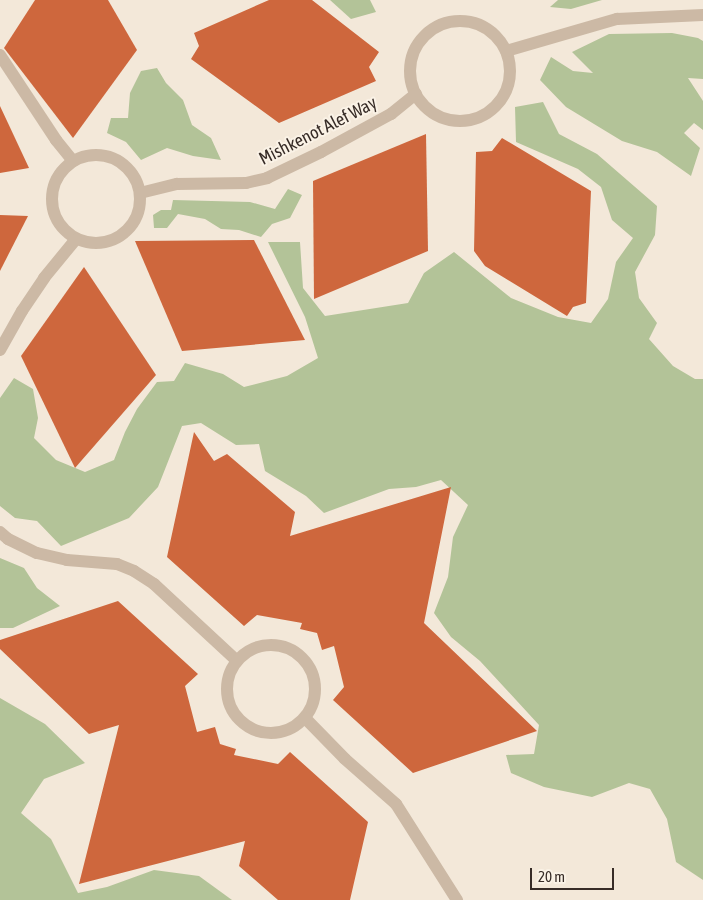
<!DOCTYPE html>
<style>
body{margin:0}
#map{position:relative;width:703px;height:900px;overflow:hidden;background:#f3e8d9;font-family:"Asap Condensed",sans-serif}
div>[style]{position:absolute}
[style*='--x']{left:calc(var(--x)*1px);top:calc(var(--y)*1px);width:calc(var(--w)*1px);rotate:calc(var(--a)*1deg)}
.green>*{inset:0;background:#b3c398}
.building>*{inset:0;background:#ce673d}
.minor>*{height:12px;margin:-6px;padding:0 6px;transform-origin:6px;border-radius:6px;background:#ccb9a5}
.minor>.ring{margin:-6px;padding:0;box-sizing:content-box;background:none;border:12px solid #ccb9a5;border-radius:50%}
span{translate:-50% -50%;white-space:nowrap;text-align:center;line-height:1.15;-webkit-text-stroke:4px #faf2e6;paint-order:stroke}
.street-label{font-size:18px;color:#372c27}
.scale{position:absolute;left:530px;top:868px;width:84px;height:22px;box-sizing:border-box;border:2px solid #372c27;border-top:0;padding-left:6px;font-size:15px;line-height:18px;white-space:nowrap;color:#372c27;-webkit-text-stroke:4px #faf2e6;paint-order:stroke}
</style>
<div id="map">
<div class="green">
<div style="clip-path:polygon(330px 0,370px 0,376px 12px,351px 19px)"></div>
<div style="clip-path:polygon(558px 0,602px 0,571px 9px,550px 7px)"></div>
<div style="clip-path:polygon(672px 33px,698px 38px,703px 41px,703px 79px,688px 78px,703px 101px,703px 130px,694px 123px,684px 133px,700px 148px,691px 176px,657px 152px,622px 141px,566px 107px,540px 80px,551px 57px,573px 71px,593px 73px,572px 52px,609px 34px)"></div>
<div style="clip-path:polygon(157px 68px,166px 83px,183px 100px,192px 125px,211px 138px,221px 160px,193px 156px,167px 148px,141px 160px,126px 142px,107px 133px,111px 118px,128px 118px,130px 93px,141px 71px)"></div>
<div style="clip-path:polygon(543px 102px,559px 134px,597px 154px,657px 206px,655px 235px,635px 272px,639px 298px,657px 323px,649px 339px,673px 366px,695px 379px,703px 379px,703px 880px,676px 862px,667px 819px,650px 789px,629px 783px,592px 797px,544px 787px,511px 773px,506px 755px,534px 754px,539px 725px,480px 661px,451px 637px,434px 613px,448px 577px,453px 537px,468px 505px,441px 480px,416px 487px,389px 489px,324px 513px,306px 496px,265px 471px,259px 444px,236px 445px,201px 423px,182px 426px,158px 487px,129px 518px,61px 546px,37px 521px,15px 518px,0 506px,0 398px,14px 378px,33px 389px,38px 418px,34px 438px,56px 460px,85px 472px,114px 460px,125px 432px,137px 409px,157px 382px,174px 381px,185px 363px,223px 374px,244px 387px,287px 376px,318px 358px,305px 317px,268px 242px,300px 242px,303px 288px,325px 316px,408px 303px,424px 273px,454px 252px,511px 298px,558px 317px,591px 323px,608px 299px,616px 262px,633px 238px,612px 220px,601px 187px,578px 169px,516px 142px,515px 107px)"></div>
<div style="clip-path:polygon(288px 189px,302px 195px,290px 218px,272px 224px,261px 237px,239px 230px,221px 229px,205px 219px,178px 214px,167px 228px,154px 228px,153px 215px,161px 210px,171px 210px,173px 200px,250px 202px,275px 209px)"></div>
<div style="clip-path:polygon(0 558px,24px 568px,37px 588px,60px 606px,13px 628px,0 628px)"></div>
<div style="clip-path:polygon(0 698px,45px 724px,85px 763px,44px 779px,21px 813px,51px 839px,78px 893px,107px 887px,154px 870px,199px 876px,232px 900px,0 900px)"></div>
</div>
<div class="building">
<div style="clip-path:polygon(35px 0,108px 0,137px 50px,73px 138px,4px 48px)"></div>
<div style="clip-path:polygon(269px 0,312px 0,379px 52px,369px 67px,376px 81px,279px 123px,191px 59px,199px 46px,194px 33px)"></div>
<div style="clip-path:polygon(0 106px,29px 168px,0 173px)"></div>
<div style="clip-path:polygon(426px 134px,428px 251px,314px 299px,313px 181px)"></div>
<div style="clip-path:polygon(502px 138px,591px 191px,586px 303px,573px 307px,567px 316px,485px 266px,474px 251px,476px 152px,492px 151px)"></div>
<div style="clip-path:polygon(0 215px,28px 216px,0 271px)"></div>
<div style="clip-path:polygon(254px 240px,305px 340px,182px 351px,135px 241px)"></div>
<div style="clip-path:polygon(84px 267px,156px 375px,75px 468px,21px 356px)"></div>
<div style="clip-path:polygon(194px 432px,214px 461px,227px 454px,295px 512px,290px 536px,451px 487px,424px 623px,537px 731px,413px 773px,333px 700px,344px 687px,334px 646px,322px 650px,317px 633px,300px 629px,302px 623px,257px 615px,244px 626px,167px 557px)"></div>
<div style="clip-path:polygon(118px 601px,198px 674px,185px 686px,197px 732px,215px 727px,220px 744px,236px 749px,234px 755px,278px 764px,290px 752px,368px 822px,350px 900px,278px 900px,239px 866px,245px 841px,79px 884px,119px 725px,89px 734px,0 649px,0 640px)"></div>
</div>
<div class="minor">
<div class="ring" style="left:410px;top:21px;width:88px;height:88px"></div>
<div style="--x:506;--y:51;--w:116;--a:-16.1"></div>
<div style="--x:617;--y:19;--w:86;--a:-2.7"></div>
<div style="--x:0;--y:55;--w:102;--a:56.6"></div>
<div style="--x:56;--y:140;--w:27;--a:51"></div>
<div class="ring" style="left:52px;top:155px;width:76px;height:76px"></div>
<div style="--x:140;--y:193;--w:38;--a:-14"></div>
<div style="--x:177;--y:184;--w:69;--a:-0.8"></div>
<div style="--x:246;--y:183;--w:22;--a:-13"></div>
<div style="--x:267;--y:178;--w:60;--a:-25.7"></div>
<div style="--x:321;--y:152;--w:80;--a:-28.5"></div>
<div style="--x:391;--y:114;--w:32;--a:-39"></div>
<div style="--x:0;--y:350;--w:45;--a:-60.6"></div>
<div style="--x:22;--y:311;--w:40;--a:-56"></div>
<div style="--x:44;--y:278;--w:50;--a:-50.6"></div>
<div style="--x:0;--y:532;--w:11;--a:41"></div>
<div style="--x:8;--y:539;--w:32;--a:26"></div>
<div style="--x:37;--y:553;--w:31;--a:13"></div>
<div style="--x:67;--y:560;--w:50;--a:4.6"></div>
<div style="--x:117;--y:564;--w:18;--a:22"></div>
<div style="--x:134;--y:571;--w:24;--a:33"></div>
<div style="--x:154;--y:584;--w:112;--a:42.8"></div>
<div class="ring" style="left:227px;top:645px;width:76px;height:76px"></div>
<div style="--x:305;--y:718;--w:57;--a:45.7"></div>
<div style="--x:345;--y:759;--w:68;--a:41.4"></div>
<div style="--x:396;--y:804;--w:114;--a:57.6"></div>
</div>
<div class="street-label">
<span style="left:318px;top:131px;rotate:-27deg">Mishkenot Alef Way</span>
</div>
<div class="scale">20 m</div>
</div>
